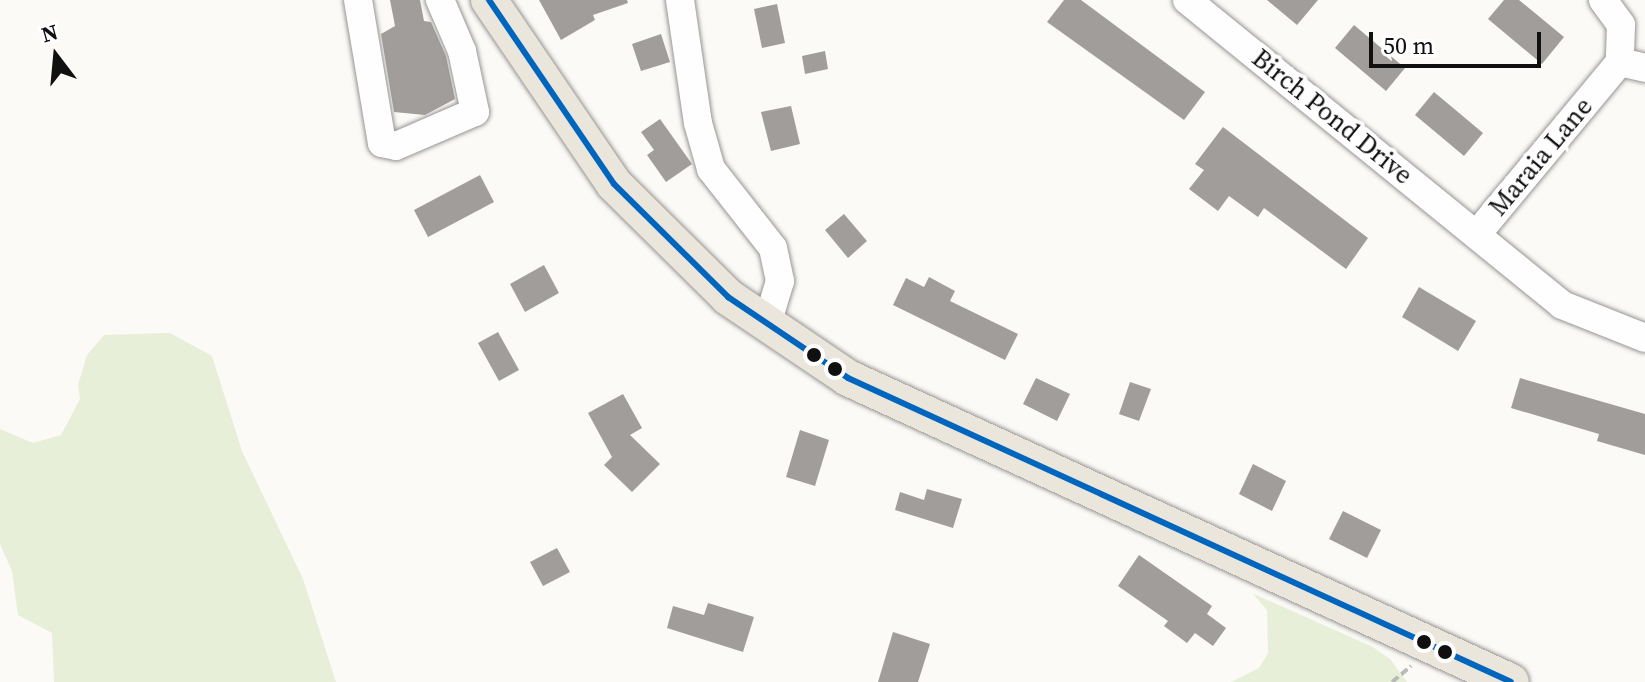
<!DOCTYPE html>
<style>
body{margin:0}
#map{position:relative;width:1645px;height:682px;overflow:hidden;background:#fcfaf6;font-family:"Source Serif 4",serif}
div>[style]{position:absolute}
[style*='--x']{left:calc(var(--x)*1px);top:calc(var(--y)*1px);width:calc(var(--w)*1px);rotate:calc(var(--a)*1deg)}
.green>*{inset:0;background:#e8efd8}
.building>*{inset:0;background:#a09d9b}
.path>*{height:4px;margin-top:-2px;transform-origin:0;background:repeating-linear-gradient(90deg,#b9b9b8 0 8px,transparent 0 12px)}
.roads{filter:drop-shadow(0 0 2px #969594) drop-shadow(0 0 2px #969594)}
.minor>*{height:28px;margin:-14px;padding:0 14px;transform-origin:14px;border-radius:14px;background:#fffefe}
.major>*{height:36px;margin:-18px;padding:0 18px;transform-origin:18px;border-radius:18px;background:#ebe6dc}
.bus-1>*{height:6px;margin:-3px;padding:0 3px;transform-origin:3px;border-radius:3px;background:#0065bd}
.dots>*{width:22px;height:22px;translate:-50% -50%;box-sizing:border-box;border:4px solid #fff;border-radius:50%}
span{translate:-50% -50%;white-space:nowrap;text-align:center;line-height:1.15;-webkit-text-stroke:8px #fff;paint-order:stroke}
.street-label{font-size:26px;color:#101010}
.north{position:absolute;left:16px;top:16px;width:80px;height:80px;-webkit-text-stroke:6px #fff;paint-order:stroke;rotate:344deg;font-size:22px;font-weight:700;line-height:32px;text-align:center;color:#101010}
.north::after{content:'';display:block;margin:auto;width:28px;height:36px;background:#101010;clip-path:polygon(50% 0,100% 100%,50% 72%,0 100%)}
.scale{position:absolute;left:1369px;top:32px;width:172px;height:36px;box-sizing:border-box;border:4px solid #101010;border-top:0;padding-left:10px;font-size:24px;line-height:28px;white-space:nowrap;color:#101010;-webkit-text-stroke:6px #fff;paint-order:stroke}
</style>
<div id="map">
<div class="green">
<div style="clip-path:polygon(170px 333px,212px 356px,242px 451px,303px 579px,336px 682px,54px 682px,52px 633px,18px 615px,12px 571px,0 544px,0 429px,33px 443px,61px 435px,80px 399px,78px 385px,87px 355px,104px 335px)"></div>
<div style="clip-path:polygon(1252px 593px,1373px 647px,1390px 659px,1407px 682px,1231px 682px,1259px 668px,1268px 653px,1267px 610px)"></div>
</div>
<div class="building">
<div style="clip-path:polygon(390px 0,420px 0,424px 21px,431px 22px,446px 56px,455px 99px,425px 115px,394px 112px,381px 34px,395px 26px)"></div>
<div style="clip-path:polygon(539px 0,627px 0,628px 3px,593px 15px,595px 20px,561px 40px)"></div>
<div style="clip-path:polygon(1064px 0,1081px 0,1205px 92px,1184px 120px,1047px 22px)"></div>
<div style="clip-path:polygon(1267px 0,1318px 0,1297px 25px)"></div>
<div style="clip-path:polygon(1504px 0,1519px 0,1564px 37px,1542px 64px,1488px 19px)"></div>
<div style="clip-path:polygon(777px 4px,785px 43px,762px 48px,754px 9px)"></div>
<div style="clip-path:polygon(1354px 25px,1405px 68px,1386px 91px,1335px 48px)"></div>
<div style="clip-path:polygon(661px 34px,670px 62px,641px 71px,632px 44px)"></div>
<div style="clip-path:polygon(825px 51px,828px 69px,805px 74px,802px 56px)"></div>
<div style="clip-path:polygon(1434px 92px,1483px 133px,1464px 156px,1415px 115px)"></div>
<div style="clip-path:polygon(791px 106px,800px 144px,771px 151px,761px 112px)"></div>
<div style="clip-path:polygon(660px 119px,692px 164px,666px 182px,647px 155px,654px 150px,641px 132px)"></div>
<div style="clip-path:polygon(1223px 127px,1368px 238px,1346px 269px,1264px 208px,1258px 217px,1229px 196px,1218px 211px,1189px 189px,1204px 170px,1195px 164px)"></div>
<div style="clip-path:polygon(480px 175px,494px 202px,428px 237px,414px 210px)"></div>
<div style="clip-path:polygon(844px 214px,867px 241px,848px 258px,825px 230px)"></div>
<div style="clip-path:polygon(544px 265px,559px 293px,525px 312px,510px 284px)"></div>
<div style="clip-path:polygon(929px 277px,955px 291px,950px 301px,1018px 334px,1005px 360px,893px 305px,906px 278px,924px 287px)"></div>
<div style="clip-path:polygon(1419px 287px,1476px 321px,1458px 351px,1402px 317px)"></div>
<div style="clip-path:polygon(498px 332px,519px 370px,499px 381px,478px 343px)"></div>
<div style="clip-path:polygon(1036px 378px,1070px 394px,1057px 421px,1023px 404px)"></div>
<div style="clip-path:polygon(1520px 378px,1645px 414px,1645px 455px,1597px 441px,1599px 434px,1511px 408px)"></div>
<div style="clip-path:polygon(1130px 382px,1151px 389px,1139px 421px,1119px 414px)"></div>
<div style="clip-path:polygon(623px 394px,642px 428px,630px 435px,660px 464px,632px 492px,604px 465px,612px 457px,588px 413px)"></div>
<div style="clip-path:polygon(800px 430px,829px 440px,815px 486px,786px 477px)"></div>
<div style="clip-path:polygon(1253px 464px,1286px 481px,1272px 511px,1239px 494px)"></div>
<div style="clip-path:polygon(927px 489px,962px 499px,953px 528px,895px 510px,900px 492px,924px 500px)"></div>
<div style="clip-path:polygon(1343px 511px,1381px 530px,1367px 558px,1329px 539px)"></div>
<div style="clip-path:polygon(557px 548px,570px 572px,543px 586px,530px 562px)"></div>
<div style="clip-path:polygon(1139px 555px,1212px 606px,1207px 614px,1226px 628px,1213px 646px,1195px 633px,1187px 643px,1164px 626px,1168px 621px,1118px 586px)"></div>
<div style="clip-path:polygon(708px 603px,754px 617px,743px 652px,667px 628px,673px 606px,704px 615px)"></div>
<div style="clip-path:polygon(893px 632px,930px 644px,918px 682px,878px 682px)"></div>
</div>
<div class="path">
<div style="--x:1392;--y:682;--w:25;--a:-40"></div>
</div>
<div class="roads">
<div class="minor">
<div style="--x:358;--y:0;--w:145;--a:80.5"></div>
<div style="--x:382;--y:143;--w:14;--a:12"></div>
<div style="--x:396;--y:146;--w:86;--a:-23.3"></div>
<div style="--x:475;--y:112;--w:62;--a:-102"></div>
<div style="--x:462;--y:51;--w:56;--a:-113.3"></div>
<div style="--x:680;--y:0;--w:124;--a:81.7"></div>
<div style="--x:698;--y:123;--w:48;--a:74.2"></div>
<div style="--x:711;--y:169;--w:100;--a:51.9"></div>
<div style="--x:773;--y:248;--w:34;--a:78"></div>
<div style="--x:780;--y:281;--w:45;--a:106.8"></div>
<div style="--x:1187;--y:0;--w:483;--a:39.1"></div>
<div style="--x:1562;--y:305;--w:89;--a:21.7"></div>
<div style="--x:1603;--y:0;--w:31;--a:54"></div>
<div style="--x:1621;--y:25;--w:37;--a:92"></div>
<div style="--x:1620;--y:62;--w:26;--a:13"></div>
<div style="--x:1477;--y:234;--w:224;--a:-50.3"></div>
</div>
<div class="major">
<div style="--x:489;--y:0;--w:222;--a:55.8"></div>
<div style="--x:614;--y:184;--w:161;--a:44.7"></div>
<div style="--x:728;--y:297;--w:145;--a:34"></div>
<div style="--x:848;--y:378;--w:729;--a:24.63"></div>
</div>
</div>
<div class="bus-1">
<div style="--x:489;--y:0;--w:222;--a:55.8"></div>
<div style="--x:614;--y:184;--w:161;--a:44.7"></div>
<div style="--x:728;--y:297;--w:145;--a:34"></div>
<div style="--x:848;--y:378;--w:729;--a:24.63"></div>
</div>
<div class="dots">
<div style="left:814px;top:355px;background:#101010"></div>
<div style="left:835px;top:369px;background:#101010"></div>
<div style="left:1424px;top:642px;background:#101010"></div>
<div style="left:1445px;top:652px;background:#101010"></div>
</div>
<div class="street-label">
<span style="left:1332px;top:117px;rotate:39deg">Birch Pond Drive</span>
<span style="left:1541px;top:157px;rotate:-50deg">Maraia Lane</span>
</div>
<div class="north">N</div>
<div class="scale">50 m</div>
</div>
